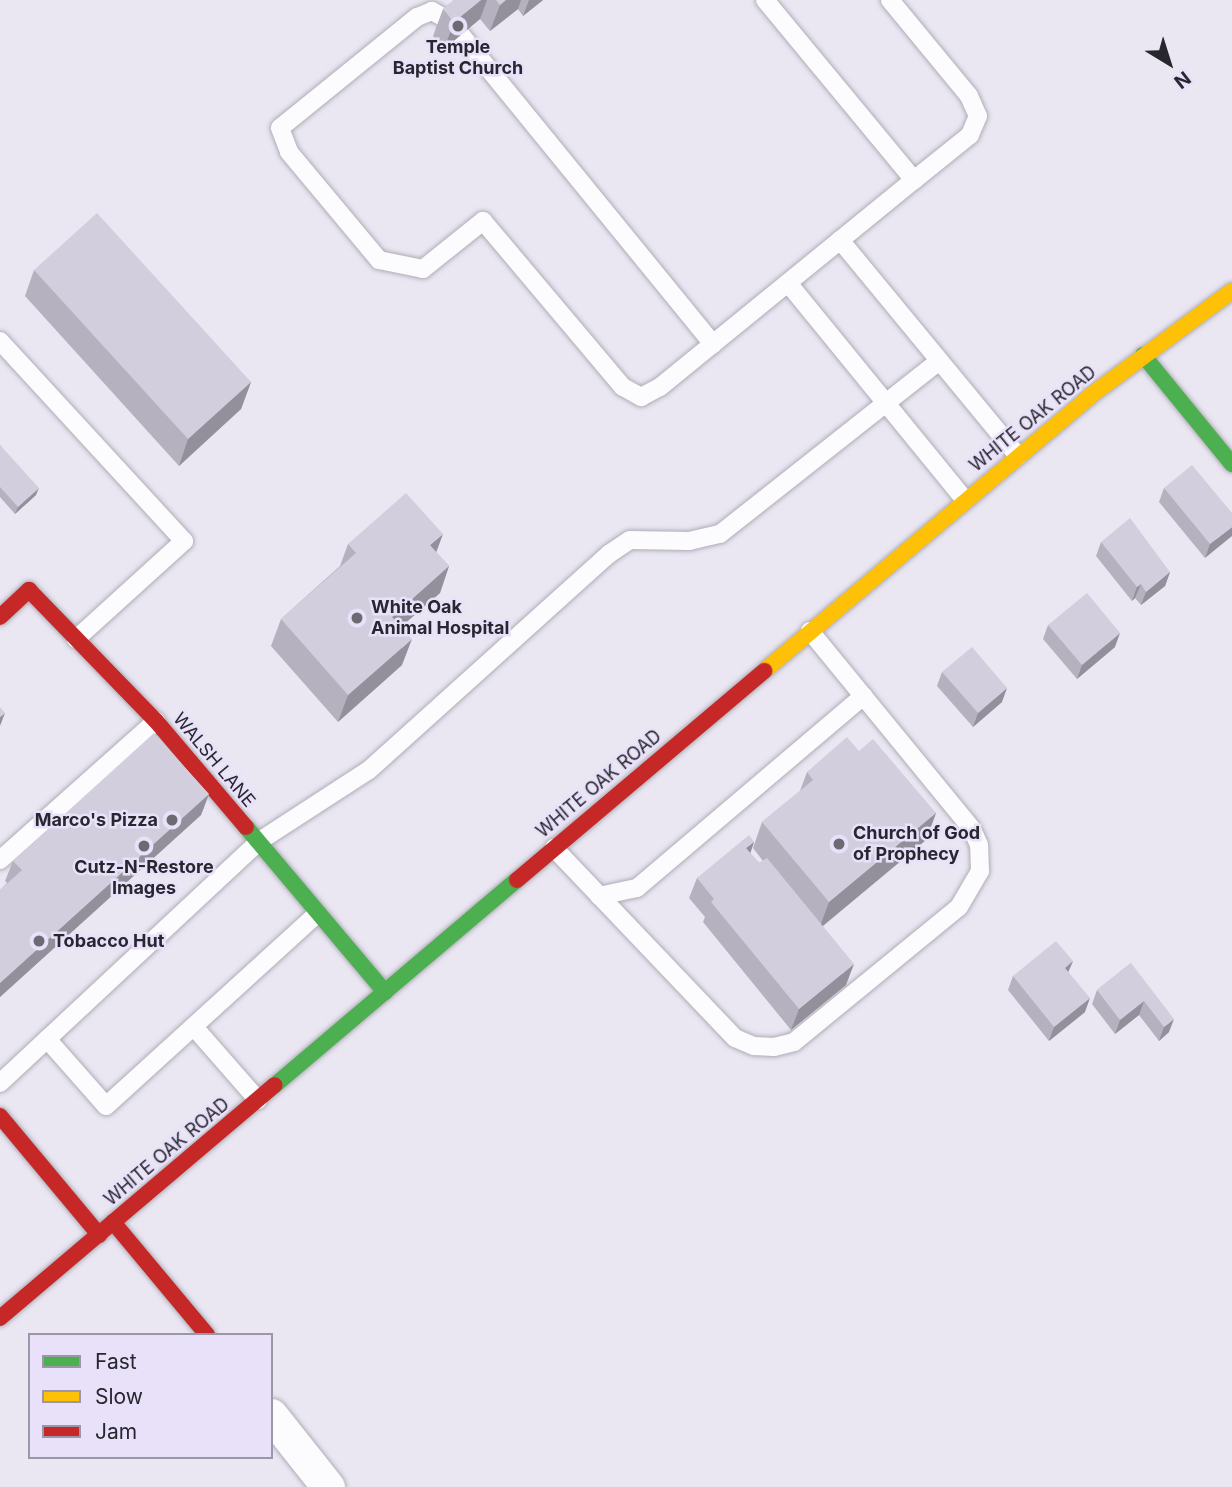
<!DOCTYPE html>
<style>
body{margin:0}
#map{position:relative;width:1232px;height:1487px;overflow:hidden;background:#eae7f3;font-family:Inter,sans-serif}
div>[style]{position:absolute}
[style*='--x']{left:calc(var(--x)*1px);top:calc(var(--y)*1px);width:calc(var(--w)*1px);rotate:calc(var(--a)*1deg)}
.roads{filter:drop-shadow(0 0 2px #afadb6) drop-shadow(0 0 2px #afadb6)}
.lane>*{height:18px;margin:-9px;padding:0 9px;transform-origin:9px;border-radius:9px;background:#fcfbfd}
.street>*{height:33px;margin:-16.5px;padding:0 16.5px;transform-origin:16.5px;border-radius:16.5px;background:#fcfbfd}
.fast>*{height:16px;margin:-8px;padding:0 8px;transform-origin:8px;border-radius:8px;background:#4caf50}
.slow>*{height:16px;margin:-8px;padding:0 8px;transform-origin:8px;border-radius:8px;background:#ffc107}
.jam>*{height:16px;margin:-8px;padding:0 8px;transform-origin:8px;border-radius:8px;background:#c62828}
.wall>*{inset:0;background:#b5b1bf}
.shaded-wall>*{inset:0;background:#93909b}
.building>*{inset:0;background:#d2cede}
.dots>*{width:19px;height:19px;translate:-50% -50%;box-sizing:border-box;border:4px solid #e8e1f9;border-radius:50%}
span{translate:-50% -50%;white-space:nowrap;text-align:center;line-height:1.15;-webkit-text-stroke:5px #e8e1f9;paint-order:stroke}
.poi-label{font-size:18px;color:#28262e;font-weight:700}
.left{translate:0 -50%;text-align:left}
.right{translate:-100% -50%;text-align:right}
.street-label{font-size:18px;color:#28262e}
.legend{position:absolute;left:28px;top:1333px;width:245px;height:126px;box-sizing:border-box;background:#e8e1f9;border:2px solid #9b96a8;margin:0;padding:9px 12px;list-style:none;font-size:21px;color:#28262e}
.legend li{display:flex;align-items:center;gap:14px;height:35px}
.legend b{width:35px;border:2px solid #9b96a8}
.north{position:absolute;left:1134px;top:28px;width:70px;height:70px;-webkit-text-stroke:5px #e8e1f9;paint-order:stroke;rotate:142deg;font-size:19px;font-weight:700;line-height:28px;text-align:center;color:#28262e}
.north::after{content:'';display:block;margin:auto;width:24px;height:32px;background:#28262e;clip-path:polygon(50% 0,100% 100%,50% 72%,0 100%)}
</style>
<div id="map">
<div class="roads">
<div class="lane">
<div style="--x:890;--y:0;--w:124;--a:50.5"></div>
<div style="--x:969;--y:96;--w:22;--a:66"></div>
<div style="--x:978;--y:116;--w:21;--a:113"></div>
<div style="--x:970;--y:135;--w:72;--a:141.2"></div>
<div style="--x:450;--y:21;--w:21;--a:-151"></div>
<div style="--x:432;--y:11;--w:16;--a:158"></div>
<div style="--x:417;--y:17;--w:176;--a:141"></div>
<div style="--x:280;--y:128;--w:26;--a:69"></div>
<div style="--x:289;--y:152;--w:141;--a:50.2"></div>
<div style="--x:379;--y:260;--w:45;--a:11.6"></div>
<div style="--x:423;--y:269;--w:77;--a:-38.7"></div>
<div style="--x:483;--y:221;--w:217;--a:49.9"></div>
<div style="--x:623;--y:387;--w:21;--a:29"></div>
<div style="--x:641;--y:397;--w:21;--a:-28"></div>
<div style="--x:660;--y:387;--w:328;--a:-39.2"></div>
<div style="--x:914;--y:180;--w:234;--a:-129.6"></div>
<div style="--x:461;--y:35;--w:399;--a:50.8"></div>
<div style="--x:840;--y:240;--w:280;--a:50.5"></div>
<div style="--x:788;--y:283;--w:280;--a:50.8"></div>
<div style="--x:0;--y:341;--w:272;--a:47.4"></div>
<div style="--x:184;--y:541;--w:146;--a:137.8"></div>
<div style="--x:554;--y:848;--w:262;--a:46.4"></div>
<div style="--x:735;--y:1038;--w:21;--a:23"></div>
<div style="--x:754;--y:1046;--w:20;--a:3"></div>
<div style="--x:774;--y:1047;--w:21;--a:-14"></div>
<div style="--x:794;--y:1042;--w:213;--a:-39.3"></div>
<div style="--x:959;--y:907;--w:42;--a:-59.7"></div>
<div style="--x:980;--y:871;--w:26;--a:-92"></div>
<div style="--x:979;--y:845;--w:17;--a:-114"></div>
<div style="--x:972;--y:829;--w:256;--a:-129.3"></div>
<div style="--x:0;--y:860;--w:209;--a:-41.7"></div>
<div style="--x:599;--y:896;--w:39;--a:-12"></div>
<div style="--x:637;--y:888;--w:297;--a:-40.3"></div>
<div style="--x:194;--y:1027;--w:97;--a:48.8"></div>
<div style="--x:47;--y:1039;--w:89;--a:48.6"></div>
<div style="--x:106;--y:1106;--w:285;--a:-42.3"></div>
<div style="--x:0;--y:1083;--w:353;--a:-43"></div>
<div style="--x:258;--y:842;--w:132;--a:-33"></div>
<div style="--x:369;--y:770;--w:323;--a:-42"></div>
<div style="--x:609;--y:554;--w:25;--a:-34"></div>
<div style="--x:630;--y:540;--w:59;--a:1"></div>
<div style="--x:689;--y:541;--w:32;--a:-13"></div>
<div style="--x:720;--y:534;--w:279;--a:-38.3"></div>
</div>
<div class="street">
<div style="--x:271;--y:1415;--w:92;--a:51.6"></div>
</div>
<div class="fast">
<div style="--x:1143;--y:355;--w:141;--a:50.8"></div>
<div style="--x:246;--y:827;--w:216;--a:49.9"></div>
<div style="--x:275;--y:1085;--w:317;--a:-40.3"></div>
</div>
<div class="slow">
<div style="--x:764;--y:671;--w:426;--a:-40.1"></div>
<div style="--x:1090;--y:396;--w:177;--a:-36.5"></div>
</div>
<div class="jam">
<div style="--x:0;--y:617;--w:40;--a:-43"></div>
<div style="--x:29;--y:590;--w:182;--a:45.9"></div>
<div style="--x:156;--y:721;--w:139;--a:49.7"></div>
<div style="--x:517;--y:880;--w:324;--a:-40.2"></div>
<div style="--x:0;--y:1116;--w:155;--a:50.2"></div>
<div style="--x:113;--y:1222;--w:147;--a:50.2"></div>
<div style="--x:0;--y:1318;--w:360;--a:-40.3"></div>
</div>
</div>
<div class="wall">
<div style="clip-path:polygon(454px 0,543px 0,523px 16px,518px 9px,490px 31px,480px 19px,444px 49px,433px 36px,443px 9px)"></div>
<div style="clip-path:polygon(34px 270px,251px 382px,241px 409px,179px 466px,25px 296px)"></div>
<div style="clip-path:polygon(0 445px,36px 495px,15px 514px,0 497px)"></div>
<div style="clip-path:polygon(1164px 488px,1232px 513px,1205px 558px,1159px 502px)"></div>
<div style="clip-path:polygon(1101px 542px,1170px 572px,1165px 586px,1141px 605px,1135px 598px,1132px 601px,1096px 556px)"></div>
<div style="clip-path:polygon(348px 544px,436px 552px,449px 566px,440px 593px,401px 627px,402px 665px,338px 722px,271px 646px,281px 619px,340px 566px)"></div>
<div style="clip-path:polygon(1048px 625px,1115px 647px,1077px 679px,1043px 639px)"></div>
<div style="clip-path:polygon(942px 672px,1002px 702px,973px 727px,937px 686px)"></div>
<div style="clip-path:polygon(859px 751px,936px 813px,926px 840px,823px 926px,846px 985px,791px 1030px,703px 922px,705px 917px,689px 898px,697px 878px,754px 842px,750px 853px,759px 863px,763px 861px,753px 848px,762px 822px,800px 791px,807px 772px)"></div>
<div style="clip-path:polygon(209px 794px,201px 815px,0 997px,0 890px,7px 883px,5px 881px,13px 861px)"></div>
<div style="clip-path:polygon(1073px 961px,1068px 972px,1085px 1012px,1049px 1041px,1008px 990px,1013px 976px)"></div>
<div style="clip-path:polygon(1131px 963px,1169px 1032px,1159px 1041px,1139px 1015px,1115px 1034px,1092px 1004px,1097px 990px)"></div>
</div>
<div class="shaded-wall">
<div style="clip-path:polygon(481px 0,487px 0,480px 19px,444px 49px,454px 22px)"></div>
<div style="clip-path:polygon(506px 0,521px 0,518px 9px,490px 31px,500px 5px)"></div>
<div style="clip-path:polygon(529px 0,543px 0,523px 16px)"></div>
<div style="clip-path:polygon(251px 382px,241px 409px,179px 466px,188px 439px)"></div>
<div style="clip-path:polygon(39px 488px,36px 495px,15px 514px,18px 507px)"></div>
<div style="clip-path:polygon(1232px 527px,1232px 536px,1205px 558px,1210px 544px)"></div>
<div style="clip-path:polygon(443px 534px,433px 561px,430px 545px)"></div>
<div style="clip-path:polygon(449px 566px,440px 593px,382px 643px,392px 617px)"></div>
<div style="clip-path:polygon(1170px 572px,1165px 586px,1141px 605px,1146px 592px)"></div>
<div style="clip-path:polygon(1141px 584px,1135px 598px,1132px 601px,1137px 587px)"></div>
<div style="clip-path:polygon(1120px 633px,1115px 647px,1077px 679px,1082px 665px)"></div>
<div style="clip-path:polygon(412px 639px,402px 665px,338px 722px,348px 695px)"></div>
<div style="clip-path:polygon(1007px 688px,1002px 702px,973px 727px,978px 713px)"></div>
<div style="clip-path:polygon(5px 713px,0 726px,0 717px)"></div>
<div style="clip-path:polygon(209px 794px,201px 815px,0 997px,0 983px)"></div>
<div style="clip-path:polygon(936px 813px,926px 840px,819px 929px,829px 902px)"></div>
<div style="clip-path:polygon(754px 842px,747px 863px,746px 848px)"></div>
<div style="clip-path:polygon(1073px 961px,1067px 975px,1065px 968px)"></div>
<div style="clip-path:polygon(854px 964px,846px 985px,791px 1030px,799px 1009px)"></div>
<div style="clip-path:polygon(1090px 998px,1085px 1012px,1049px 1041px,1054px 1027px)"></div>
<div style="clip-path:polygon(1144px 1001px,1139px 1015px,1115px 1034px,1120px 1020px)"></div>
<div style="clip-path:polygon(1174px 1019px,1169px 1032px,1159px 1041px,1164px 1027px)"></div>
</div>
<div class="building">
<div style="clip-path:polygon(454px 0,481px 0,454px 22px,443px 9px)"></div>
<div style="clip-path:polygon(496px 0,506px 0,500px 5px)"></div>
<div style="clip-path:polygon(97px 213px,251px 382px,188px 439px,34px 270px)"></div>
<div style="clip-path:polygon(0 445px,39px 488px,18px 507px,0 487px)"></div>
<div style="clip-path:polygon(1192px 465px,1232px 513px,1232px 527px,1210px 544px,1164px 488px)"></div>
<div style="clip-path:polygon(406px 493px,443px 534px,430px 545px,449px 566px,392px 617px,412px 639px,348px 695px,281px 619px,356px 553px,348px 544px)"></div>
<div style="clip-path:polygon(1130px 518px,1170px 572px,1146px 592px,1141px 584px,1137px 587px,1101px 542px)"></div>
<div style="clip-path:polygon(1087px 593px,1120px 633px,1082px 665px,1048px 625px)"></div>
<div style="clip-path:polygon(972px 647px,1007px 688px,978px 713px,942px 672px)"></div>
<div style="clip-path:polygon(0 707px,5px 713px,0 717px)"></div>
<div style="clip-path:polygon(154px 733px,209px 794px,0 983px,0 890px,22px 870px,13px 861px)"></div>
<div style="clip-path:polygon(847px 737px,859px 751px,873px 739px,936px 813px,829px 902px,762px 822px,813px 780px,807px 772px)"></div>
<div style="clip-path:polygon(749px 835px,754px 842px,746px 848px,759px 863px,767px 858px,854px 964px,799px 1009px,711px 902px,714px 899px,697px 878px)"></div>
<div style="clip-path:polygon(1056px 941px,1073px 961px,1065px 968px,1090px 998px,1054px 1027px,1013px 976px)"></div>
<div style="clip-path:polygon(1131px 963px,1174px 1019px,1164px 1027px,1144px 1001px,1120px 1020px,1097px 990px)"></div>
</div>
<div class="dots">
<div style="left:458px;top:26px;background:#6c6a73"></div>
<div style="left:357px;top:618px;background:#6c6a73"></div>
<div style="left:172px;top:820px;background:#6c6a73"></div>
<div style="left:839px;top:844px;background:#6c6a73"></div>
<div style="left:144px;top:846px;background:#6c6a73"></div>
<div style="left:39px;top:941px;background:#6c6a73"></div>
</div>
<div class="poi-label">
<span style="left:458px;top:58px">Temple<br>Baptist Church</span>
<span class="left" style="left:371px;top:618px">White Oak<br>Animal Hospital</span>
<span class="right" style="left:158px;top:820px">Marco's Pizza</span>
<span class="left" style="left:853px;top:844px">Church of God<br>of Prophecy</span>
<span style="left:144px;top:878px">Cutz-N-Restore<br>Images</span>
<span class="left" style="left:53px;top:941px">Tobacco Hut</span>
</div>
<div class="street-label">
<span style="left:1033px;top:419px;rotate:-39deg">WHITE OAK ROAD</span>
<span style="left:214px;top:760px;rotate:50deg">WALSH LANE</span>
<span style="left:599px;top:784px;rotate:-40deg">WHITE OAK ROAD</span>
<span style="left:167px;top:1152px;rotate:-40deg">WHITE OAK ROAD</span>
</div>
<ul class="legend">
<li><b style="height:9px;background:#4caf50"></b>Fast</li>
<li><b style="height:9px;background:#ffc107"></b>Slow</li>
<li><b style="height:9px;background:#c62828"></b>Jam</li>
</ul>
<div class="north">N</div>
</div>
